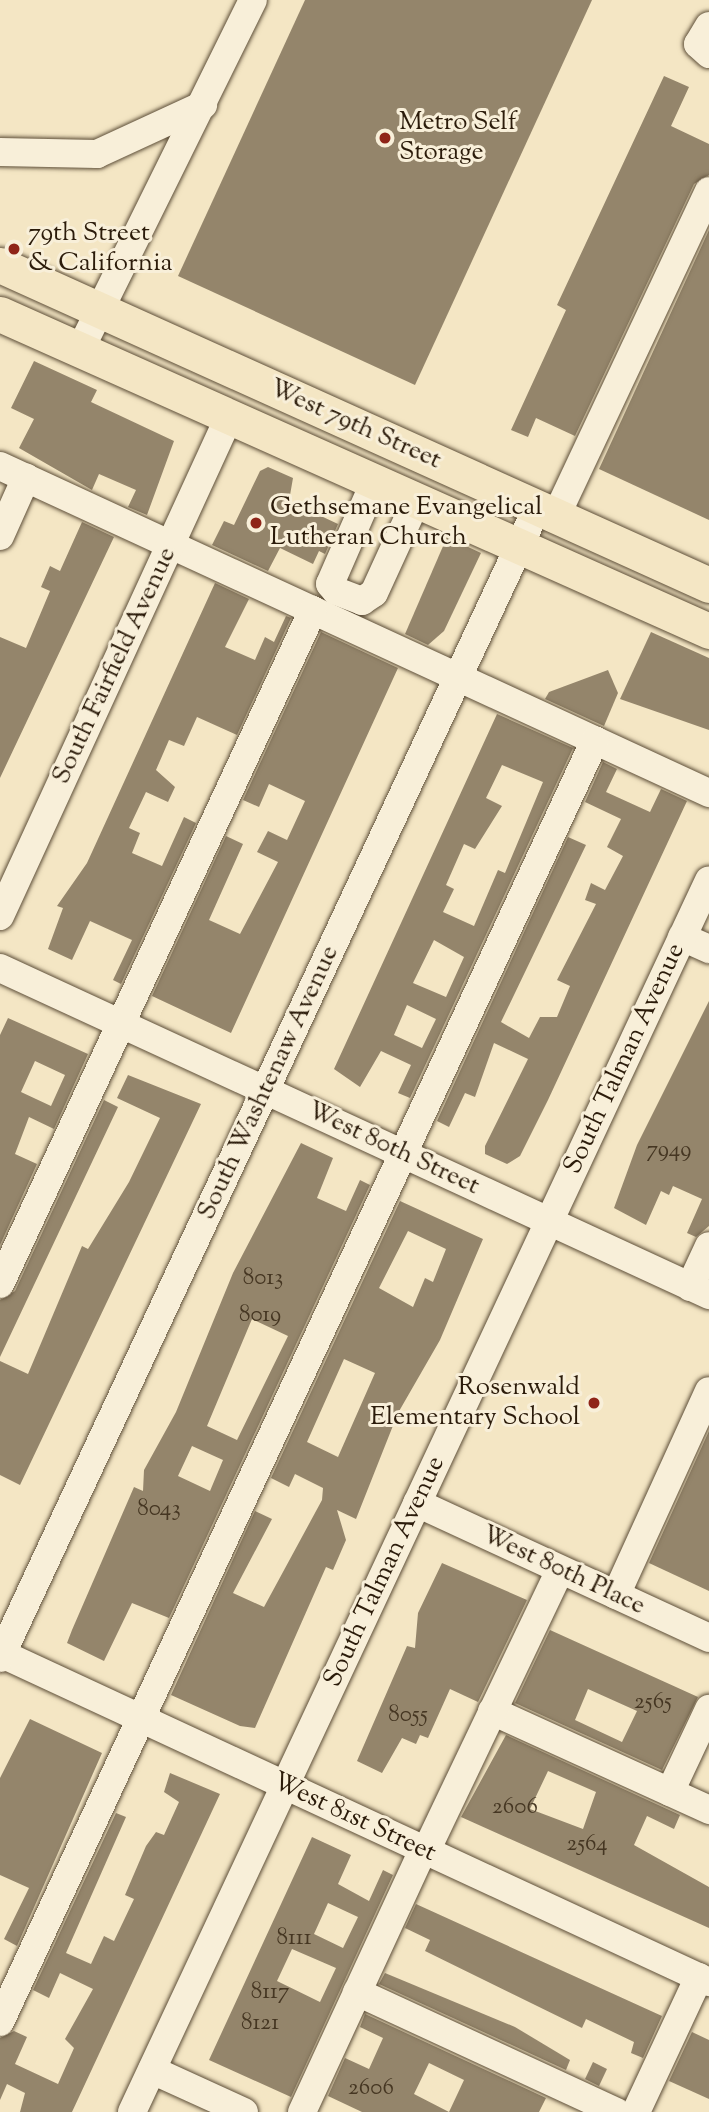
<!DOCTYPE html>
<style>
body{margin:0}
#map{position:relative;width:709px;height:2112px;overflow:hidden;background:#f4e6c4;font-family:"Sorts Mill Goudy",serif}
div>[style]{position:absolute}
[style*='--x']{left:calc(var(--x)*1px);top:calc(var(--y)*1px);width:calc(var(--w)*1px);rotate:calc(var(--a)*1deg)}
.building>*{inset:0;background:#94856b}
.roads{filter:drop-shadow(0 0 2px #5d4e38) drop-shadow(0 0 2px #5d4e38)}
.minor>*{height:28px;margin:-14px;padding:0 14px;transform-origin:14px;border-radius:14px;background:#f8efd9}
.major>*{height:35px;margin:-17.5px;padding:0 17.5px;transform-origin:17.5px;border-radius:17.5px;background:#f4e6c4}
.dots>*{width:19px;height:19px;translate:-50% -50%;box-sizing:border-box;border:4px solid #f8efd9;border-radius:50%}
span{translate:-50% -50%;white-space:nowrap;text-align:center;line-height:1.15;-webkit-text-stroke:6px #f8efd9;paint-order:stroke}
.number-label{font-size:23px;color:#453622}
.number-label span{-webkit-text-stroke-width:0}
.poi-label{font-size:26px;color:#2b1b0a}
.left{translate:0 -50%;text-align:left}
.right{translate:-100% -50%;text-align:right}
.street-label{font-size:26px;color:#2b1b0a}
</style>
<div id="map">
<div class="building">
<div style="clip-path:polygon(305px 0,592px 0,415px 385px,178px 276px)"></div>
<div style="clip-path:polygon(664px 76px,689px 87px,671px 126px,709px 144px,709px 175px,694px 184px,575px 436px,536px 418px,528px 437px,511px 430px,566px 310px,557px 305px)"></div>
<div style="clip-path:polygon(709px 230px,709px 520px,599px 469px)"></div>
<div style="clip-path:polygon(34px 361px,97px 390px,91px 402px,174px 441px,147px 515px,128px 507px,136px 490px,99px 474px,92px 490px,19px 448px,34px 419px,11px 408px)"></div>
<div style="clip-path:polygon(268px 467px,293px 478px,289px 501px,338px 524px,325px 554px,319px 551px,313px 564px,280px 548px,268px 571px,212px 545px,224px 521px,234px 525px,260px 471px)"></div>
<div style="clip-path:polygon(82px 522px,114px 537px,0 778px,0 637px,26px 648px,50px 591px,41px 587px,50px 566px,60px 571px)"></div>
<div style="clip-path:polygon(447px 537px,481px 553px,444px 631px,428px 645px,405px 634px)"></div>
<div style="clip-path:polygon(215px 583px,249px 599px,225px 647px,255px 660px,265px 637px,274px 642px,286px 616px,291px 618px,237px 735px,197px 717px,184px 746px,169px 740px,156px 770px,175px 787px,168px 802px,146px 792px,129px 828px,140px 833px,132px 853px,162px 866px,184px 817px,196px 823px,121px 984px,113px 980px,132px 940px,90px 921px,72px 960px,48px 949px,63px 908px,57px 906px,87px 863px)"></div>
<div style="clip-path:polygon(321px 632px,398px 668px,231px 1033px,152px 996px,226px 836px,243px 844px,209px 920px,240px 934px,278px 862px,257px 852px,268px 831px,287px 840px,305px 801px,269px 784px,259px 807px,243px 800px)"></div>
<div style="clip-path:polygon(651px 632px,709px 658px,709px 730px,620px 699px)"></div>
<div style="clip-path:polygon(608px 670px,618px 693px,604px 726px,545px 699px,549px 692px)"></div>
<div style="clip-path:polygon(evenodd,497px 714px,573px 748px,410px 1098px,398px 1093px,411px 1065px,381px 1051px,360px 1087px,334px 1069px,497px 714px,502px 765px,543px 782px,505px 873px,498px 870px,474px 926px,443px 912px,454px 889px,446px 885px,464px 844px,475px 849px,502px 806px,486px 798px,502px 765px,497px 714px,434px 940px,464px 957px,446px 997px,413px 983px,434px 940px,497px 714px,407px 1005px,436px 1019px,422px 1048px,394px 1035px,407px 1005px)"></div>
<div style="clip-path:polygon(603px 762px,617px 769px,606px 792px,650px 812px,661px 789px,687px 801px,548px 1100px,520px 1156px,507px 1164px,485px 1154px,485px 1146px,528px 1059px,494px 1043px,475px 1097px,465px 1093px,449px 1127px,437px 1121px,568px 837px,586px 845px,501px 1022px,529px 1038px,540px 1017px,557px 1017px,570px 986px,557px 980px,596px 904px,585px 900px,591px 883px,605px 890px,623px 856px,607px 847px,621px 819px,585px 802px)"></div>
<div style="clip-path:polygon(709px 1001px,709px 1226px,696px 1237px,687px 1233px,702px 1199px,673px 1186px,669px 1195px,661px 1191px,646px 1225px,614px 1208px,637px 1145px)"></div>
<div style="clip-path:polygon(evenodd,8px 1018px,88px 1054px,54px 1129px,29px 1117px,15px 1154px,37px 1164px,0 1245px,0 1035px,8px 1018px,35px 1061px,65px 1075px,51px 1106px,21px 1092px,35px 1061px)"></div>
<div style="clip-path:polygon(128px 1075px,201px 1104px,20px 1485px,0 1475px,0 1361px,28px 1374px,82px 1246px,88px 1249px,129px 1182px,160px 1118px,117px 1098px)"></div>
<div style="clip-path:polygon(104px 1100px,118px 1107px,0 1357px,0 1300px,15px 1291px)"></div>
<div style="clip-path:polygon(evenodd,301px 1143px,333px 1158px,317px 1198px,346px 1211px,360px 1180px,370px 1185px,169px 1618px,132px 1603px,104px 1661px,67px 1643px,72px 1630px,134px 1487px,143px 1491px,144px 1470px,176px 1412px,233px 1273px,301px 1143px,252px 1319px,288px 1336px,237px 1440px,207px 1426px,252px 1319px,301px 1143px,192px 1446px,223px 1460px,210px 1491px,178px 1476px,192px 1446px)"></div>
<div style="clip-path:polygon(evenodd,400px 1201px,483px 1239px,440px 1340px,398px 1413px,356px 1519px,337px 1510px,346px 1540px,333px 1570px,326px 1567px,255px 1728px,240px 1726px,171px 1695px,255px 1511px,272px 1519px,233px 1593px,264px 1607px,322px 1500px,323px 1488px,295px 1474px,289px 1487px,271px 1478px,400px 1201px,408px 1231px,446px 1249px,433px 1282px,425px 1278px,413px 1307px,379px 1288px,408px 1231px,400px 1201px,344px 1359px,375px 1373px,338px 1457px,307px 1442px,344px 1359px)"></div>
<div style="clip-path:polygon(709px 1431px,709px 1591px,649px 1563px)"></div>
<div style="clip-path:polygon(442px 1563px,527px 1600px,478px 1702px,450px 1689px,428px 1738px,420px 1735px,416px 1744px,402px 1738px,382px 1773px,357px 1761px,407px 1646px,415px 1648px,418px 1613px)"></div>
<div style="clip-path:polygon(evenodd,550px 1630px,698px 1697px,662px 1770px,515px 1703px,550px 1630px,588px 1689px,637px 1711px,622px 1742px,575px 1720px,588px 1689px)"></div>
<div style="clip-path:polygon(30px 1719px,102px 1753px,17px 1946px,4px 1939px,29px 1888px,0 1875px,0 1778px)"></div>
<div style="clip-path:polygon(evenodd,506px 1735px,680px 1815px,674px 1829px,647px 1816px,634px 1845px,709px 1887px,709px 1928px,461px 1817px,506px 1735px,548px 1771px,596px 1792px,583px 1829px,530px 1809px,548px 1771px)"></div>
<div style="clip-path:polygon(170px 1773px,220px 1794px,72px 2112px,20px 2112px,25px 2093px,7px 2084px,0 2100px,0 2038px,14px 2031px,27px 2037px,15px 2064px,58px 2084px,74px 2048px,65px 2039px,93px 1989px,60px 1973px,49px 1998px,33px 1990px,116px 1813px,126px 1817px,66px 1953px,91px 1964px,104px 1936px,114px 1941px,134px 1899px,125px 1895px,146px 1846px,156px 1832px,164px 1835px,179px 1802px,164px 1792px)"></div>
<div style="clip-path:polygon(evenodd,312px 1837px,351px 1855px,338px 1884px,369px 1901px,383px 1870px,393px 1875px,291px 2097px,209px 2060px,312px 1837px,328px 1903px,358px 1917px,343px 1948px,314px 1934px,328px 1903px,312px 1837px,292px 1949px,336px 1968px,320px 2002px,277px 1981px,292px 1949px)"></div>
<div style="clip-path:polygon(416px 1904px,662px 2016px,643px 2058px,631px 2053px,634px 2042px,586px 2019px,582px 2028px,425px 1951px,430px 1940px,405px 1928px)"></div>
<div style="clip-path:polygon(385px 1973px,515px 2027px,570px 2060px,566px 2070px,379px 1984px)"></div>
<div style="clip-path:polygon(365px 2014px,546px 2098px,539px 2112px,449px 2112px,464px 2080px,429px 2063px,414px 2094px,449px 2112px,362px 2112px,328px 2096px,345px 2058px,369px 2069px,383px 2038px,360px 2027px)"></div>
<div style="clip-path:polygon(692px 2032px,709px 2040px,709px 2099px,669px 2081px)"></div>
<div style="clip-path:polygon(593px 2062px,607px 2069px,599px 2086px,585px 2079px)"></div>
</div>
<div class="roads">
<div class="minor">
<div style="--x:709;--y:26;--w:21;--a:121"></div>
<div style="--x:698;--y:44;--w:15;--a:42"></div>
<div style="--x:0;--y:152;--w:97;--a:1.2"></div>
<div style="--x:97;--y:154;--w:117;--a:-24.8"></div>
<div style="--x:80;--y:350;--w:390;--a:-63.7"></div>
<div style="--x:0;--y:466;--w:781;--a:24.76"></div>
<div style="--x:375;--y:481;--w:112;--a:113.6"></div>
<div style="--x:330;--y:584;--w:9;--a:49"></div>
<div style="--x:336;--y:591;--w:28;--a:21"></div>
<div style="--x:362;--y:601;--w:14;--a:-34"></div>
<div style="--x:374;--y:593;--w:103;--a:-65.4"></div>
<div style="--x:556;--y:516;--w:359;--a:-64.8"></div>
<div style="--x:0;--y:536;--w:64;--a:-65.9"></div>
<div style="--x:0;--y:916;--w:549;--a:-65.35"></div>
<div style="--x:682;--y:937;--w:30;--a:24"></div>
<div style="--x:0;--y:968;--w:781;--a:24.76"></div>
<div style="--x:0;--y:1284;--w:743;--a:-65.09"></div>
<div style="--x:690;--y:1287;--w:45;--a:-65.1"></div>
<div style="--x:417;--y:1503;--w:322;--a:24.8"></div>
<div style="--x:616;--y:1595;--w:224;--a:-65.5"></div>
<div style="--x:0;--y:1653;--w:782;--a:24.89"></div>
<div style="--x:0;--y:1658;--w:1269;--a:-64.97"></div>
<div style="--x:492;--y:1711;--w:239;--a:24.5"></div>
<div style="--x:670;--y:1792;--w:92;--a:-64.8"></div>
<div style="--x:426;--y:1851;--w:311;--a:-64.5"></div>
<div style="--x:357;--y:1992;--w:286;--a:24.8"></div>
<div style="--x:0;--y:2022;--w:1413;--a:-65.1"></div>
<div style="--x:152;--y:2070;--w:101;--a:24.5"></div>
<div style="--x:132;--y:2112;--w:1360;--a:-64.9"></div>
<div style="--x:302;--y:2112;--w:289;--a:-65.2"></div>
<div style="--x:636;--y:2112;--w:149;--a:-65"></div>
</div>
<div class="major">
<div style="--x:0;--y:265;--w:778;--a:24.29"></div>
<div style="--x:0;--y:314;--w:777;--a:24.09"></div>
</div>
</div>
<div class="dots">
<div style="left:385px;top:138px;background:#8f2418"></div>
<div style="left:14px;top:249px;background:#8f2418"></div>
<div style="left:256px;top:523px;background:#8f2418"></div>
<div style="left:594px;top:1403px;background:#8f2418"></div>
</div>
<div class="number-label">
<span style="left:669px;top:1151px">7949</span>
<span style="left:263px;top:1279px">8013</span>
<span style="left:260px;top:1316px">8019</span>
<span style="left:159px;top:1510px">8043</span>
<span style="left:653px;top:1703px">2565</span>
<span style="left:408px;top:1716px">8055</span>
<span style="left:515px;top:1808px">2606</span>
<span style="left:587px;top:1845px">2564</span>
<span style="left:294px;top:1939px">8111</span>
<span style="left:270px;top:1993px">8117</span>
<span style="left:260px;top:2024px">8121</span>
<span style="left:371px;top:2089px">2606</span>
</div>
<div class="poi-label">
<span class="left" style="left:399px;top:138px">Metro Self<br>Storage</span>
<span class="left" style="left:28px;top:249px">79th Street<br>&amp; California</span>
<span class="left" style="left:270px;top:523px">Gethsemane Evangelical<br>Lutheran Church</span>
<span class="right" style="left:580px;top:1403px">Rosenwald<br>Elementary School</span>
</div>
<div class="street-label">
<span style="left:355px;top:425px;rotate:24deg">West 79th Street</span>
<span style="left:115px;top:666px;rotate:-65deg">South Fairfield Avenue</span>
<span style="left:625px;top:1059px;rotate:-65deg">South Talman Avenue</span>
<span style="left:269px;top:1083px;rotate:-65deg">South Washtenaw Avenue</span>
<span style="left:393px;top:1149px;rotate:25deg">West 80th Street</span>
<span style="left:563px;top:1571px;rotate:25deg">West 80th Place</span>
<span style="left:385px;top:1572px;rotate:-65deg">South Talman Avenue</span>
<span style="left:354px;top:1818px;rotate:25deg">West 81st Street</span>
</div>
</div>
